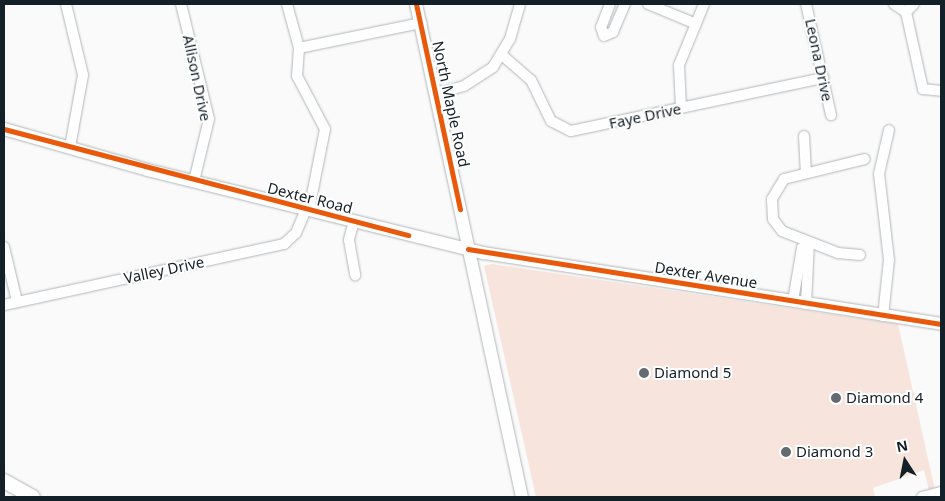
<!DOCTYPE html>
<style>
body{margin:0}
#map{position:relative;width:945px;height:501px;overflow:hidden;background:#fafafa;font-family:"Noto Sans",sans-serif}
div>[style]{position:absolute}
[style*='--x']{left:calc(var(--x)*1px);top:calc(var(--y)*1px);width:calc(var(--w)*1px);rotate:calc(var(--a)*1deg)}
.green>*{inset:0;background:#f7e5dd}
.roads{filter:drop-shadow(0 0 1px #b1b6ba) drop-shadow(0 0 1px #b1b6ba)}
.minor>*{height:10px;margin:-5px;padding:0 5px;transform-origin:5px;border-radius:5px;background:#fefefe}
.major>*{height:12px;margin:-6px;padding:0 6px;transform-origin:6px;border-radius:6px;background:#fefefe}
.highway>*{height:14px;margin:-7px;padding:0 7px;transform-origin:7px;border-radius:7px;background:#fefefe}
.cycleway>*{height:5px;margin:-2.5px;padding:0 2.5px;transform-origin:2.5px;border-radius:2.5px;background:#e8590c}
.dots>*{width:14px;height:14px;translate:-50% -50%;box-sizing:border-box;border:2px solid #fff;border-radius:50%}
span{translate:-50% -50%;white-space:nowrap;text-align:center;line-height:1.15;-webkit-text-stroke:4px #fff;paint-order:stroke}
.street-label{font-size:15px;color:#142027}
.poi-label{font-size:15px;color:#142027}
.left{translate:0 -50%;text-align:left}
.frame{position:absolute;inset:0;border:5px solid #142027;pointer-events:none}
.north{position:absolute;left:880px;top:436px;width:50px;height:50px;-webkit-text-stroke:4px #fff;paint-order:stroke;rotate:349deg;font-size:14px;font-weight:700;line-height:20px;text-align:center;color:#142027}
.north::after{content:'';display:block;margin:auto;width:18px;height:22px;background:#142027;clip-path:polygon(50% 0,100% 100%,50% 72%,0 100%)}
</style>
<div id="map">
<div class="green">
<div style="clip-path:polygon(492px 264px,898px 324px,935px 490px,929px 491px,924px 470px,873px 488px,875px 497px,536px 497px,484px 266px)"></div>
</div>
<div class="roads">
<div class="minor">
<div style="--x:66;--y:4;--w:73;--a:76.5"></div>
<div style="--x:83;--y:75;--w:73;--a:100.2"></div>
<div style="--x:181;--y:4;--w:118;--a:76.3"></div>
<div style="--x:209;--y:119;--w:64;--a:103.6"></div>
<div style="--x:287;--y:4;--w:46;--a:74.7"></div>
<div style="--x:299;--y:48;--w:28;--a:94"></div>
<div style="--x:297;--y:76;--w:60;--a:62.2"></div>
<div style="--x:325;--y:129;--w:83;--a:101.2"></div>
<div style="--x:610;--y:4;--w:25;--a:111"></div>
<div style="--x:601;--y:27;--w:9;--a:72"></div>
<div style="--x:604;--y:36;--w:10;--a:-24"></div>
<div style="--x:613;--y:32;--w:30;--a:-67"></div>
<div style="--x:648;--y:4;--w:52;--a:22.6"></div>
<div style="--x:806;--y:4;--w:114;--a:77.3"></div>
<div style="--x:894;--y:4;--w:14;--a:34"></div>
<div style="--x:906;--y:12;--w:79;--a:77.6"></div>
<div style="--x:923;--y:89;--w:18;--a:6"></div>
<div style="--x:906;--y:12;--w:11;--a:-45"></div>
<div style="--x:299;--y:48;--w:125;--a:-11.6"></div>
<div style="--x:502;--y:55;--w:38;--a:41"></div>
<div style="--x:531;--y:80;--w:46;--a:64"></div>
<div style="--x:551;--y:121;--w:22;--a:27"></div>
<div style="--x:571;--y:131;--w:258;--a:-11.9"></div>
<div style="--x:436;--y:94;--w:29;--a:-16"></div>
<div style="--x:464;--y:86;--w:35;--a:-33"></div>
<div style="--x:493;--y:67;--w:33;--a:-59"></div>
<div style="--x:510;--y:39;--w:36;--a:-74"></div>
<div style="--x:681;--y:108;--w:43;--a:-92.7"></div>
<div style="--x:679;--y:65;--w:66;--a:-67.7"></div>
<div style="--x:804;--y:136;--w:36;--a:87"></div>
<div style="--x:354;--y:221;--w:20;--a:105"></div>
<div style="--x:349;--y:240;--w:36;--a:80"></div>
<div style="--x:4;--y:247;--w:56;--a:76.5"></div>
<div style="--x:860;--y:255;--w:22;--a:-175"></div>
<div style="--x:838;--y:253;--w:60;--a:-158.6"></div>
<div style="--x:782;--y:231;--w:15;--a:-127"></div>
<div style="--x:773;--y:219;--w:20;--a:-93"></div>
<div style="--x:772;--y:199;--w:23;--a:-59"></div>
<div style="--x:784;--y:179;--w:83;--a:-13.9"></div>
<div style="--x:793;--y:301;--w:54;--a:-80.4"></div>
<div style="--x:802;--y:248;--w:9;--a:-41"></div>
<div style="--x:809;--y:242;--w:62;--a:92.8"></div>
<div style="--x:4;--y:305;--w:287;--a:-12.3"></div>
<div style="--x:284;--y:244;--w:16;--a:-43"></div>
<div style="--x:296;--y:233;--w:26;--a:-67"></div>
<div style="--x:883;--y:316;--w:56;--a:-83.9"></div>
<div style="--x:889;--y:260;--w:87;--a:-96.6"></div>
<div style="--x:879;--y:174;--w:45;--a:-77.2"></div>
<div style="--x:922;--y:497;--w:20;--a:-15"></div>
</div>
<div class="major">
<div style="--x:416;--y:4;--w:504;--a:77.87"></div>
<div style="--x:4;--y:129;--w:150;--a:15.9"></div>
<div style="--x:148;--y:170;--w:346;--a:13.9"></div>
<div style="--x:484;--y:253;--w:462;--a:8.8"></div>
</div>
<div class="highway">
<div style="--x:4;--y:481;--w:33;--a:29"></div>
</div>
</div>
<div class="cycleway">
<div style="--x:416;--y:4;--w:210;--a:77.9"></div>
<div style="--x:4;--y:129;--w:418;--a:14.7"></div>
<div style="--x:468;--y:249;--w:479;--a:9"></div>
</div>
<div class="dots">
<div style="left:644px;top:373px;background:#646c71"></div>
<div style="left:836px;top:398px;background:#646c71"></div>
<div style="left:786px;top:452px;background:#646c71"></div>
</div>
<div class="street-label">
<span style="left:819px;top:60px;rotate:78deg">Leona Drive</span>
<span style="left:197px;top:78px;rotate:78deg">Allison Drive</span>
<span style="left:451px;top:104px;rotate:78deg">North Maple Road</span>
<span style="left:645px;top:116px;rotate:-12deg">Faye Drive</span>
<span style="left:310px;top:198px;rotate:14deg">Dexter Road</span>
<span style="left:164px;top:270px;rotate:-12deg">Valley Drive</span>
<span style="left:706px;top:275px;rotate:9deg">Dexter Avenue</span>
</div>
<div class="poi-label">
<span class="left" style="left:654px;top:373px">Diamond 5</span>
<span class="left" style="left:846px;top:398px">Diamond 4</span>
<span class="left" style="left:796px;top:452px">Diamond 3</span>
</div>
<div class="frame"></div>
<div class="north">N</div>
</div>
